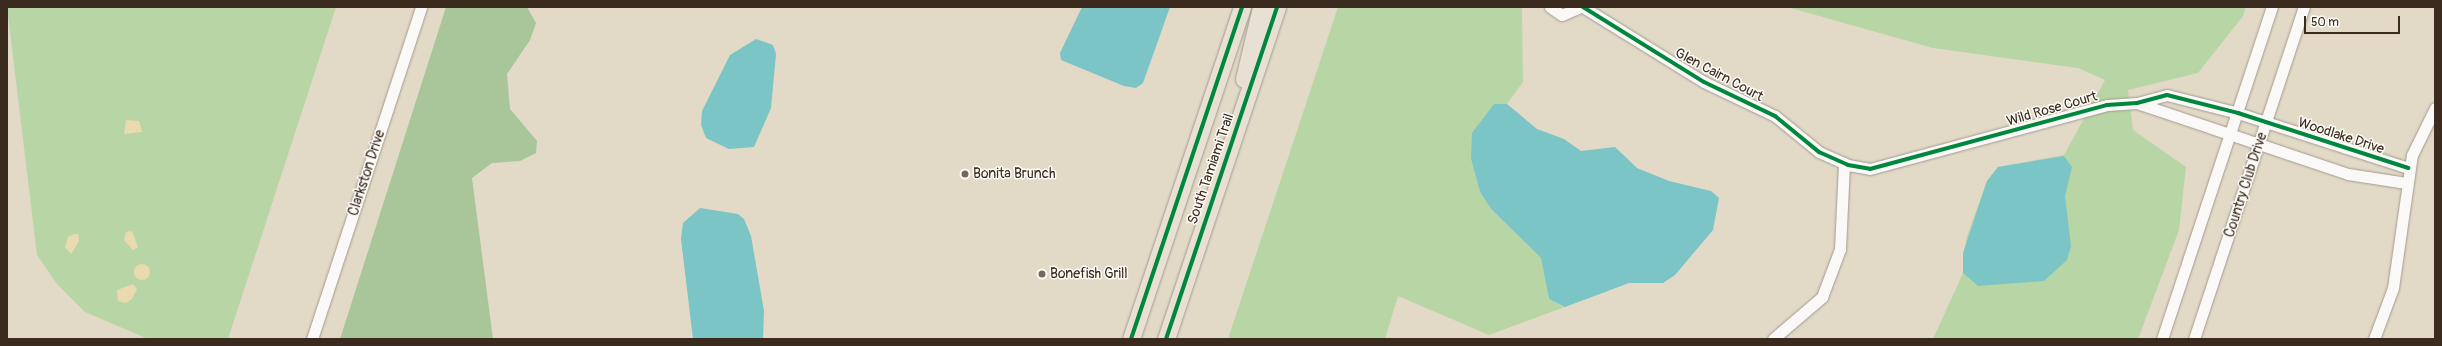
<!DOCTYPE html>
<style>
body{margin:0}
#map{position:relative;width:2442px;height:346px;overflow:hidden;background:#e2d9c7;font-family:Pangolin,sans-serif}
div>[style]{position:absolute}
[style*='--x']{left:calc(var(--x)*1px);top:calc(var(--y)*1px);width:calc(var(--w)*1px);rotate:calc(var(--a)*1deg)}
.green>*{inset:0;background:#b8d6a5}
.forest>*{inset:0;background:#a8c69a}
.sand>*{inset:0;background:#e9dab0}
.round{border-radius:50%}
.water>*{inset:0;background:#7bc5c6}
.roads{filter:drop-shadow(0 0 1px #a29b8f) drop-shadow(0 0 1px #a29b8f)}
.minor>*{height:11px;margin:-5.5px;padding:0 5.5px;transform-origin:5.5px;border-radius:5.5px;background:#fbf9f7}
.primary>*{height:17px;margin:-8.5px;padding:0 8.5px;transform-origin:8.5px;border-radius:8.5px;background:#e7e0d3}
.cycleway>*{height:4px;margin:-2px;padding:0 2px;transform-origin:2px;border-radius:2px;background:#00873e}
.dots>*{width:11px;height:11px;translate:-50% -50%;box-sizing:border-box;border:2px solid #fdfcf7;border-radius:50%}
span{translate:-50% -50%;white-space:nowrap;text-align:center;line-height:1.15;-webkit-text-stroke:3px #fdfcf7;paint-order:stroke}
.street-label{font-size:14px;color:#3b2a1e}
.poi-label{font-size:14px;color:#3b2a1e}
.left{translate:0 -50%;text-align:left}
.frame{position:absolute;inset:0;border:8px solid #3b2a1e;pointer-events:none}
.scale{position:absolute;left:2304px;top:16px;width:96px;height:18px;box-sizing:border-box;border:2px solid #3b2a1e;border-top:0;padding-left:5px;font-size:12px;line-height:14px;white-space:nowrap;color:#3b2a1e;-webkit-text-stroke:3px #fdfcf7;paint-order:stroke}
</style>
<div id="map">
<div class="green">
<div style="clip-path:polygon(7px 7px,336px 7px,228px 339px,148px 339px,85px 312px,57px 284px,37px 255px)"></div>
<div style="clip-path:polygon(1338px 7px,1522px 7px,1523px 82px,1507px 104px,1494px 104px,1471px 159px,1480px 192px,1491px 209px,1541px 258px,1549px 299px,1565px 307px,1489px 335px,1398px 296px,1385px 339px,1228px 339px)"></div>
<div style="clip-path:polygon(1787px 7px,2246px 7px,2243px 16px,2198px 73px,2128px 90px,2133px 130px,2186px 167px,2179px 230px,2138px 339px,1933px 339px,1963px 273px,1966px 239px,1987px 181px,1998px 167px,2064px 155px,2105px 80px,2078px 68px,1933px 48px)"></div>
</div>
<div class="forest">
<div style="clip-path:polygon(446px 7px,527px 7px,536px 23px,530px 40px,507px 74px,510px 109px,537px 141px,536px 153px,520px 161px,492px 163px,472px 178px,493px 339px,340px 339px)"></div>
</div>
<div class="sand">
<div style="clip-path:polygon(126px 120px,139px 121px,142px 132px,124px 134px)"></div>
<div style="clip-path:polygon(132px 231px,138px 247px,133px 250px,124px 240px,126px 232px)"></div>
<div style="clip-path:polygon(74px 234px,78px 234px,79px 241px,71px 254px,65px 247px,68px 237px)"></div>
<div class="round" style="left:134px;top:264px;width:16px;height:16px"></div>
<div style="clip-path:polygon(133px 284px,137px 289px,132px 299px,126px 303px,118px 301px,117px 290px)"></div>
</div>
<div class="water">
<div style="clip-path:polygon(1082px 7px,1170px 7px,1143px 83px,1136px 88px,1124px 86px,1061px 60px,1060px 53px)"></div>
<div style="clip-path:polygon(756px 39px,773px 45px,776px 54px,771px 108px,754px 147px,729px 149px,706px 138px,701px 125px,702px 111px,730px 55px)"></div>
<div style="clip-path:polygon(1494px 104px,1507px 104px,1537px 129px,1564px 139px,1581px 151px,1615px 147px,1637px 168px,1669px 181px,1711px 191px,1719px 198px,1713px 230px,1675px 275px,1663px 283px,1629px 283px,1565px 307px,1549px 299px,1541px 258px,1491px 209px,1480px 192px,1471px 159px,1472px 133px)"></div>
<div style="clip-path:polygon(2064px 156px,2072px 167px,2065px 196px,2071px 246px,2067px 260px,2044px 281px,1978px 286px,1963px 273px,1963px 253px,1987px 181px,1998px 167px)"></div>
<div style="clip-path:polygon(700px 208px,738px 214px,744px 219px,751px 236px,764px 311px,763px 339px,693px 339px,681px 239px,683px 223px)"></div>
</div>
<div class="roads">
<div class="minor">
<div style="--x:1550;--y:7;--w:14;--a:34"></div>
<div style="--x:1562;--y:15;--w:20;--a:-24"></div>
<div style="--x:1583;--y:7;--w:142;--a:31.8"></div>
<div style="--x:1704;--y:82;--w:79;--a:25.6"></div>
<div style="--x:1775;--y:116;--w:57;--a:39.3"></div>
<div style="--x:1819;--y:152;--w:32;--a:24"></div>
<div style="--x:1848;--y:165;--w:22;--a:10"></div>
<div style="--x:1870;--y:169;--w:245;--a:-15.1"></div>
<div style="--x:2107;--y:105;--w:30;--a:-4"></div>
<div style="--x:2137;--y:103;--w:31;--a:-15"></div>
<div style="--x:2167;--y:95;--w:73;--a:14.2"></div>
<div style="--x:2238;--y:113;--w:179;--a:17.9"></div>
<div style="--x:2137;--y:103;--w:223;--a:18.6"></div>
<div style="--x:2348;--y:174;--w:59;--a:8.8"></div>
<div style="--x:312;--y:339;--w:349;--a:-71.8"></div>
<div style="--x:1773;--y:339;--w:65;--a:-40.6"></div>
<div style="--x:1822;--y:297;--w:51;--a:-69.4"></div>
<div style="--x:1840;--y:249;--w:86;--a:-87.3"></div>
<div style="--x:2162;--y:339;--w:350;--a:-71.7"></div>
<div style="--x:2194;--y:339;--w:350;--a:-71.7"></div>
<div style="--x:2374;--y:339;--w:54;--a:-69.6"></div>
<div style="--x:2393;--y:288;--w:134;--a:-81.9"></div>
<div style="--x:2412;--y:155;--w:52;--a:-63.9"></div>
</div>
<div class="primary">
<div style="--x:1244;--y:79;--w:74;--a:-76.7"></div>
<div style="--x:1131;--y:339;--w:350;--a:-71.5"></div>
<div style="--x:1166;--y:339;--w:350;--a:-71.5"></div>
</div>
</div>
<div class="cycleway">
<div style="--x:1583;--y:7;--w:142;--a:31.8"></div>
<div style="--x:1704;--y:82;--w:79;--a:25.6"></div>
<div style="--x:1775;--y:116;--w:57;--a:39.3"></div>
<div style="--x:1819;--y:152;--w:32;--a:24"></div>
<div style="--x:1848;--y:165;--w:22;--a:10"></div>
<div style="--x:1870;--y:169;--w:245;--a:-15.1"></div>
<div style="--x:2107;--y:105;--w:30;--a:-4"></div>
<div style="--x:2137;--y:103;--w:31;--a:-15"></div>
<div style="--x:2167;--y:95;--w:73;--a:14.2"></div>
<div style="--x:2238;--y:113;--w:179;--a:17.9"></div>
<div style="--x:1131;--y:339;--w:350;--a:-71.5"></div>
<div style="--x:1166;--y:339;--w:350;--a:-71.5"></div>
</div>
<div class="dots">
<div style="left:965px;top:174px;background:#756759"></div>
<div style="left:1042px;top:274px;background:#756759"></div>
</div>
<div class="street-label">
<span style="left:1719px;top:75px;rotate:28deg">Glen Cairn Court</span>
<span style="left:2052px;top:109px;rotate:-16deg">Wild Rose Court</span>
<span style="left:2341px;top:136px;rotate:18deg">Woodlake Drive</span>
<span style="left:1211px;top:169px;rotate:-71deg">South Tamiami Trail</span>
<span style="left:367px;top:173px;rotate:-72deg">Clarkston Drive</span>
<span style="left:2246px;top:185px;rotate:-72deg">Country Club Drive</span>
</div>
<div class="poi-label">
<span class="left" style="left:973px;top:174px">Bonita Brunch</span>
<span class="left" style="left:1050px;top:274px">Bonefish Grill</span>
</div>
<div class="frame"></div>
<div class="scale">50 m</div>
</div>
